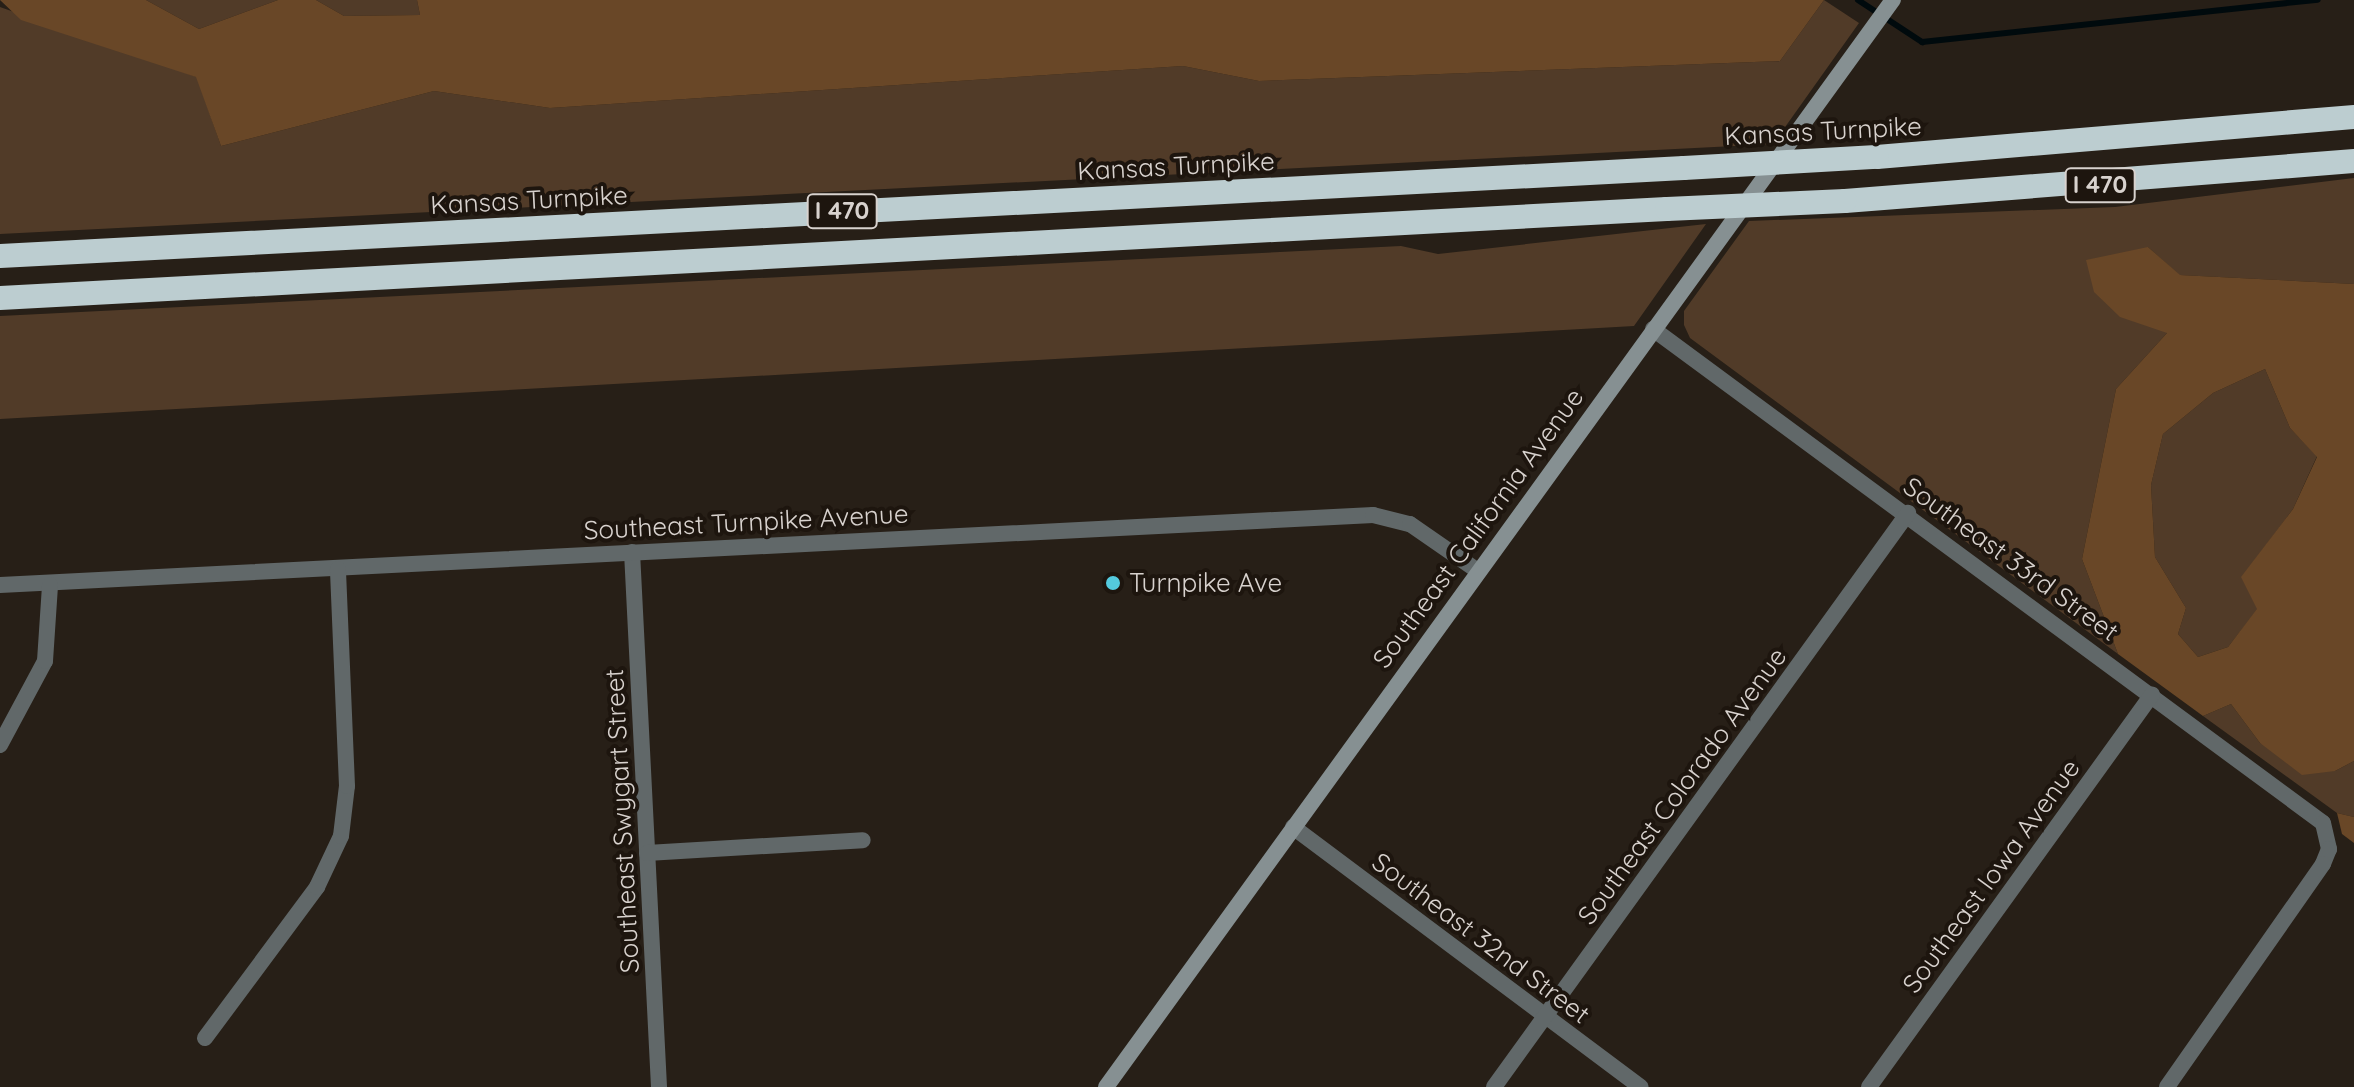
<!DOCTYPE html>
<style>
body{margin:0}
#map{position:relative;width:2354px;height:1087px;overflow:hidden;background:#271f17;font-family:Quicksand,sans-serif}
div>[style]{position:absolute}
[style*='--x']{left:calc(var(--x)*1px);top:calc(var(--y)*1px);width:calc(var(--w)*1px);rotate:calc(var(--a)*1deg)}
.green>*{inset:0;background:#513b28}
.forest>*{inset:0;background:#694727}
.stream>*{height:6px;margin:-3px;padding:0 3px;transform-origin:3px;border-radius:3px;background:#000a0d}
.minor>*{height:16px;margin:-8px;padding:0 8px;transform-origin:8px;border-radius:8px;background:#616869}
.secondary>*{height:16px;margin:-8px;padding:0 8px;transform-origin:8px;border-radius:8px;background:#869092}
.motorway>*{height:24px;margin:-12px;padding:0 12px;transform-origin:12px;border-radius:12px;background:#bccdd0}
.motorway-bridge>*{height:24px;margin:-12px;padding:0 12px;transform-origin:12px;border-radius:12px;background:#bccdd0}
.dots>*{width:22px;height:22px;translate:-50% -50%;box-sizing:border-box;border:4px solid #1d150e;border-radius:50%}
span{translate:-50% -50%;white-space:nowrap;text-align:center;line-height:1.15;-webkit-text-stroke:8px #1d150e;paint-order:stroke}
.shield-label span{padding:2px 6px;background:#1d150e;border:2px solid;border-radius:6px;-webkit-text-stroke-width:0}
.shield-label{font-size:24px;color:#d8d2ce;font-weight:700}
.street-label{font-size:26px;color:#d8d2ce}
.poi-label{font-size:26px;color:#d8d2ce}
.left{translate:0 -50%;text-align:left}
</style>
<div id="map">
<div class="green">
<div style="clip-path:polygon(146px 0,278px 0,199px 29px)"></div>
<div style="clip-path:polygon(316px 0,417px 0,420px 15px,344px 16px)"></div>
<div style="clip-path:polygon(1824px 0,1859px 23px,1773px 144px,0 234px,0 7px,197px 77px,221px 146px,434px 91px,550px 108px,1183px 66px,1259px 81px,1780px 61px)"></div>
<div style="clip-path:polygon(2354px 178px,2354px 284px,2179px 275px,2148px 247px,2167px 333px,2116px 389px,2082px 559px,2118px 654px,1690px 338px,1684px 325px,1684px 311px,1749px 221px,2115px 207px)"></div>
<div style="clip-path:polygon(1706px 224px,1634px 326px,0 419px,0 316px,1401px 246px,1438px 254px)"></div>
<div style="clip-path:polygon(2265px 369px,2290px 428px,2317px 456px,2293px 509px,2242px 577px,2258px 609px,2228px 647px,2198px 657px,2178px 634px,2186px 608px,2155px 557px,2151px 485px,2163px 434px,2213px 393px)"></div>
<div style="clip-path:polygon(2231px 704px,2260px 743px,2335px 771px,2354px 761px,2354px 817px,2337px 813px,2203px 716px)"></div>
</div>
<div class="forest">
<div style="clip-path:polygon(0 0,146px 0,199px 29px,278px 0,316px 0,344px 16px,420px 15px,417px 0,1824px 0,1780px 61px,1259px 81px,1183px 66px,550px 108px,434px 91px,221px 146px,196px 77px,21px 20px)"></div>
<div style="clip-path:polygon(evenodd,2148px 247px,2180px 275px,2354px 284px,2354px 761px,2335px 771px,2302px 775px,2260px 743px,2231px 704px,2203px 716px,2118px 654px,2082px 559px,2116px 389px,2167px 333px,2120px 317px,2094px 292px,2086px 260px,2148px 247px,2265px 369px,2290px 428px,2317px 457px,2293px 509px,2241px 577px,2257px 609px,2228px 647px,2198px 657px,2178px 634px,2186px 608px,2155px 557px,2151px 485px,2163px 434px,2213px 393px,2265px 369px)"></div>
<div style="clip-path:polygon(2337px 813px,2354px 817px,2354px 843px,2342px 834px)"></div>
</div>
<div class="stream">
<div style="--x:1858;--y:0;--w:77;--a:33.3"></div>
<div style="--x:1922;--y:42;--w:398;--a:-6.1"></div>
</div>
<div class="minor">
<div style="--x:1653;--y:329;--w:832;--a:36.4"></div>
<div style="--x:2323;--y:823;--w:27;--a:77"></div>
<div style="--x:2329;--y:849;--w:16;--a:112"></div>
<div style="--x:2323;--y:864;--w:272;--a:125"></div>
<div style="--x:632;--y:552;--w:536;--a:87.11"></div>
<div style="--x:0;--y:585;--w:1375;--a:-2.92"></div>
<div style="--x:1373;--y:515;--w:38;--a:14"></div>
<div style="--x:1410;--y:524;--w:83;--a:34.7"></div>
<div style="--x:0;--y:745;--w:95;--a:-61.8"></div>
<div style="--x:45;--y:661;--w:76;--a:-86.2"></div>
<div style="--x:1293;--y:827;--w:434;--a:36.8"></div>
<div style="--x:647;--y:853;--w:216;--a:-3.4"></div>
<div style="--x:205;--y:1038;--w:188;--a:-53.4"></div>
<div style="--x:317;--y:887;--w:56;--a:-64.8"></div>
<div style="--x:341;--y:836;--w:50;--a:-83.2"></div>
<div style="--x:347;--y:786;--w:217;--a:-92.4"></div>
<div style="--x:1494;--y:1087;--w:708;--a:-54.2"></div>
<div style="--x:1869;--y:1087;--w:484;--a:-54.2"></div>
</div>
<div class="secondary">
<div style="--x:1106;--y:1087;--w:1342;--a:-54.1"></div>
</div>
<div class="motorway">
<div style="--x:1877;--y:157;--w:479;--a:-4.8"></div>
<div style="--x:1845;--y:201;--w:511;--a:-4.49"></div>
<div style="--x:0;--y:256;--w:1686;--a:-2.99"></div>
<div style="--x:0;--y:298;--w:1669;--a:-3.06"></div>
</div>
<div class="motorway-bridge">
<div style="--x:1684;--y:168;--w:193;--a:-3.3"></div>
<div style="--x:1667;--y:209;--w:178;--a:-2.6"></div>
</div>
<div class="dots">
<div style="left:1113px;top:583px;background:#54cade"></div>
</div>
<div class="shield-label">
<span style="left:2100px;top:185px">I 470</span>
<span style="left:842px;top:211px">I 470</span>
</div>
<div class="street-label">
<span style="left:1823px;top:131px;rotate:-3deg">Kansas Turnpike</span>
<span style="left:1176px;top:166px;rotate:-3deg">Kansas Turnpike</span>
<span style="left:529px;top:200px;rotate:-3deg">Kansas Turnpike</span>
<span style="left:746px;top:522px;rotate:-3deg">Southeast Turnpike Avenue</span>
<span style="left:1478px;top:528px;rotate:-54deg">Southeast California Avenue</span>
<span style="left:2011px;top:559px;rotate:36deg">Southeast 33rd Street</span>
<span style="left:1682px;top:786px;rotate:-54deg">Southeast Colorado Avenue</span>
<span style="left:622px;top:821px;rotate:-93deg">Southeast Swygart Street</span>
<span style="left:1991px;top:876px;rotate:-54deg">Southeast Iowa Avenue</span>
<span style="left:1481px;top:938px;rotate:37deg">Southeast 32nd Street</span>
</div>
<div class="poi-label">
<span class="left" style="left:1129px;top:583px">Turnpike Ave</span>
</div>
</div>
